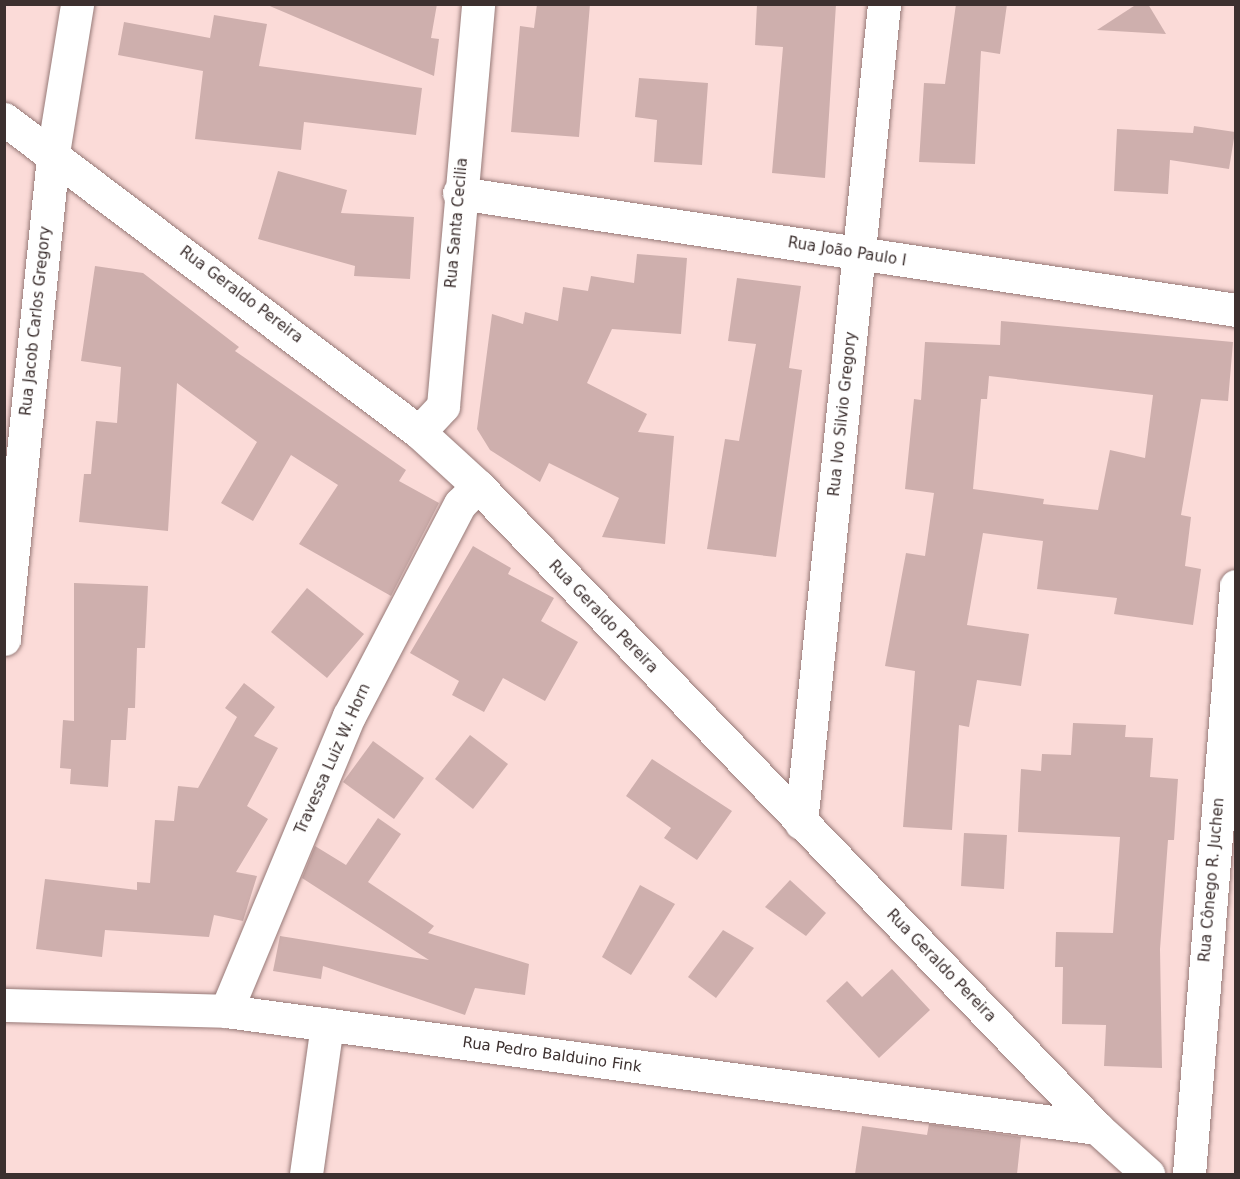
<!DOCTYPE html>
<meta charset="utf-8">
<style>
body{margin:0}
#map{position:relative;width:1240px;height:1179px;overflow:hidden;background:#fbdbd8;font-family:"DejaVu Sans",sans-serif}
div>[style]{position:absolute}
[style*='--x']{left:calc(var(--x)*1px);top:calc(var(--y)*1px);width:calc(var(--w)*1px);rotate:calc(var(--a)*1deg)}
.building>*{inset:0;background:#ceafad}
.roads{filter:drop-shadow(0 0 2px #967977) drop-shadow(0 0 2px #967977)}
.minor>*{height:33px;margin:-16.5px;padding:0 16.5px;transform-origin:16.5px;border-radius:16.5px;background:#fff}
.secondary>*{height:33px;margin:-16.5px;padding:0 16.5px;transform-origin:16.5px;border-radius:16.5px;background:#fff}
span{translate:-50% -50%;white-space:nowrap;text-align:center;line-height:1.15;-webkit-text-stroke:4.5px #fff;paint-order:stroke}
.street-label{font-size:15px;color:#3c302f}
.frame{position:absolute;inset:0;border:6px solid #3c302f;pointer-events:none}
</style>
<div id="map">
<div class="building">
<div style="clip-path:polygon(265px 4px,437px 4px,431px 38px,439px 39px,434px 76px)"></div>
<div style="clip-path:polygon(537px 4px,590px 4px,579px 137px,511px 132px,520px 26px,534px 28px)"></div>
<div style="clip-path:polygon(757px 4px,836px 4px,825px 178px,772px 173px,783px 47px,755px 45px)"></div>
<div style="clip-path:polygon(956px 4px,1007px 4px,1000px 54px,981px 51px,975px 164px,919px 162px,924px 83px,945px 84px)"></div>
<div style="clip-path:polygon(1137px 4px,1148px 4px,1166px 34px,1097px 30px)"></div>
<div style="clip-path:polygon(214px 15px,267px 24px,259px 66px,422px 88px,416px 135px,304px 122px,301px 150px,195px 139px,203px 71px,118px 55px,124px 22px,210px 38px)"></div>
<div style="clip-path:polygon(639px 78px,708px 83px,702px 165px,654px 162px,657px 120px,635px 117px)"></div>
<div style="clip-path:polygon(1194px 126px,1235px 132px,1229px 169px,1170px 160px,1168px 194px,1114px 191px,1117px 129px,1193px 133px)"></div>
<div style="clip-path:polygon(278px 171px,347px 190px,341px 213px,414px 217px,410px 279px,354px 276px,355px 266px,258px 239px)"></div>
<div style="clip-path:polygon(637px 254px,687px 258px,681px 334px,612px 329px,587px 383px,647px 414px,638px 432px,674px 436px,665px 544px,602px 537px,619px 498px,549px 463px,540px 482px,490px 450px,477px 429px,492px 314px,523px 324px,525px 312px,558px 321px,563px 287px,588px 291px,591px 276px,634px 283px)"></div>
<div style="clip-path:polygon(95px 266px,143px 273px,239px 347px,235px 351px,406px 470px,399px 481px,439px 503px,391px 596px,299px 544px,338px 485px,291px 455px,253px 521px,221px 503px,257px 442px,177px 383px,168px 531px,79px 522px,84px 474px,91px 474px,96px 421px,117px 423px,121px 367px,81px 361px)"></div>
<div style="clip-path:polygon(737px 278px,801px 286px,789px 368px,802px 370px,776px 557px,707px 549px,725px 439px,739px 441px,756px 344px,728px 341px)"></div>
<div style="clip-path:polygon(evenodd,1001px 321px,1233px 342px,1228px 401px,1201px 399px,1181px 515px,1191px 517px,1185px 566px,1201px 569px,1193px 625px,1114px 614px,1117px 598px,1037px 589px,1043px 541px,983px 533px,967px 625px,1029px 634px,1021px 686px,977px 680px,969px 727px,959px 725px,952px 830px,903px 827px,915px 671px,885px 666px,906px 553px,925px 556px,934px 493px,905px 489px,914px 399px,921px 400px,925px 342px,1000px 345px,1001px 321px,989px 376px,1153px 395px,1145px 458px,1110px 450px,1098px 510px,1043px 504px,1044px 499px,973px 489px,981px 399px,987px 399px,989px 376px)"></div>
<div style="clip-path:polygon(473px 546px,511px 568px,508px 574px,554px 598px,541px 621px,578px 642px,545px 701px,503px 678px,484px 712px,452px 695px,459px 681px,410px 653px)"></div>
<div style="clip-path:polygon(74px 583px,148px 586px,145px 648px,137px 648px,135px 708px,128px 708px,126px 740px,111px 740px,108px 787px,70px 784px,71px 769px,60px 768px,63px 720px,74px 721px)"></div>
<div style="clip-path:polygon(307px 588px,364px 634px,327px 678px,271px 632px)"></div>
<div style="clip-path:polygon(244px 683px,275px 707px,254px 736px,278px 748px,247px 806px,268px 819px,236px 872px,257px 876px,243px 921px,214px 915px,209px 937px,105px 930px,102px 957px,36px 949px,45px 879px,137px 890px,137px 882px,150px 883px,155px 820px,174px 821px,178px 786px,198px 788px,237px 717px,225px 708px)"></div>
<div style="clip-path:polygon(1073px 723px,1126px 725px,1125px 737px,1153px 738px,1150px 777px,1178px 779px,1174px 840px,1168px 840px,1160px 949px,1162px 1068px,1104px 1066px,1106px 1025px,1062px 1024px,1063px 967px,1055px 967px,1056px 932px,1113px 933px,1120px 837px,1018px 832px,1021px 769px,1041px 771px,1042px 754px,1071px 755px)"></div>
<div style="clip-path:polygon(470px 735px,508px 764px,473px 809px,435px 779px)"></div>
<div style="clip-path:polygon(373px 741px,424px 778px,394px 819px,343px 782px)"></div>
<div style="clip-path:polygon(652px 759px,732px 811px,697px 860px,664px 838px,671px 828px,626px 796px)"></div>
<div style="clip-path:polygon(378px 818px,401px 834px,368px 882px,434px 926px,428px 933px,529px 964px,525px 995px,475px 988px,465px 1015px,323px 966px,321px 979px,273px 971px,280px 936px,429px 960px,302px 878px,315px 846px,346px 865px)"></div>
<div style="clip-path:polygon(964px 833px,1007px 835px,1004px 889px,961px 886px)"></div>
<div style="clip-path:polygon(790px 880px,826px 913px,806px 936px,765px 907px)"></div>
<div style="clip-path:polygon(640px 885px,675px 904px,631px 975px,602px 957px)"></div>
<div style="clip-path:polygon(723px 930px,754px 948px,716px 998px,688px 977px)"></div>
<div style="clip-path:polygon(892px 969px,930px 1010px,879px 1058px,826px 1001px,847px 981px,862px 997px)"></div>
<div style="clip-path:polygon(929px 1124px,1021px 1137px,1017px 1174px,855px 1174px,862px 1126px,927px 1135px)"></div>
</div>
<div class="roads">
<div class="minor">
<div style="--x:459;--y:193;--w:786;--a:8.56"></div>
<div style="--x:419;--y:432;--w:35;--a:-47"></div>
<div style="--x:443;--y:406;--w:404;--a:-85"></div>
<div style="--x:4;--y:639;--w:488;--a:-84.2"></div>
<div style="--x:53;--y:153;--w:151;--a:-80.8"></div>
<div style="--x:801;--y:823;--w:823;--a:-84.21"></div>
<div style="--x:4;--y:1005;--w:222;--a:1.5"></div>
<div style="--x:226;--y:1011;--w:879;--a:7.65"></div>
<div style="--x:226;--y:1011;--w:320;--a:-67.4"></div>
<div style="--x:349;--y:716;--w:239;--a:-62.4"></div>
<div style="--x:460;--y:504;--w:25;--a:-45"></div>
<div style="--x:306;--y:1174;--w:151;--a:-82"></div>
<div style="--x:1189;--y:1174;--w:590;--a:-85.43"></div>
</div>
<div class="secondary">
<div style="--x:4;--y:119;--w:520;--a:37.02"></div>
<div style="--x:419;--y:432;--w:80;--a:42.5"></div>
<div style="--x:478;--y:486;--w:892;--a:46.04"></div>
<div style="--x:1097;--y:1128;--w:69;--a:42"></div>
</div>
</div>
<div class="street-label">
<span style="left:457px;top:223px;rotate:-85deg">Rua Santa Cecilia</span>
<span style="left:847px;top:252px;rotate:9deg">Rua João Paulo I</span>
<span style="left:241px;top:295px;rotate:37deg">Rua Geraldo Pereira</span>
<span style="left:36px;top:321px;rotate:-84deg">Rua Jacob Carlos Gregory</span>
<span style="left:843px;top:414px;rotate:-84deg">Rua Ivo Silvio Gregory</span>
<span style="left:603px;top:617px;rotate:46deg">Rua Geraldo Pereira</span>
<span style="left:333px;top:759px;rotate:-66deg">Travessa Luiz W. Horn</span>
<span style="left:1212px;top:880px;rotate:-85deg">Rua Cônego R. Juchen</span>
<span style="left:941px;top:966px;rotate:46deg">Rua Geraldo Pereira</span>
<span style="left:552px;top:1055px;rotate:8deg">Rua Pedro Balduino Fink</span>
</div>
<div class="frame"></div>
</div>
